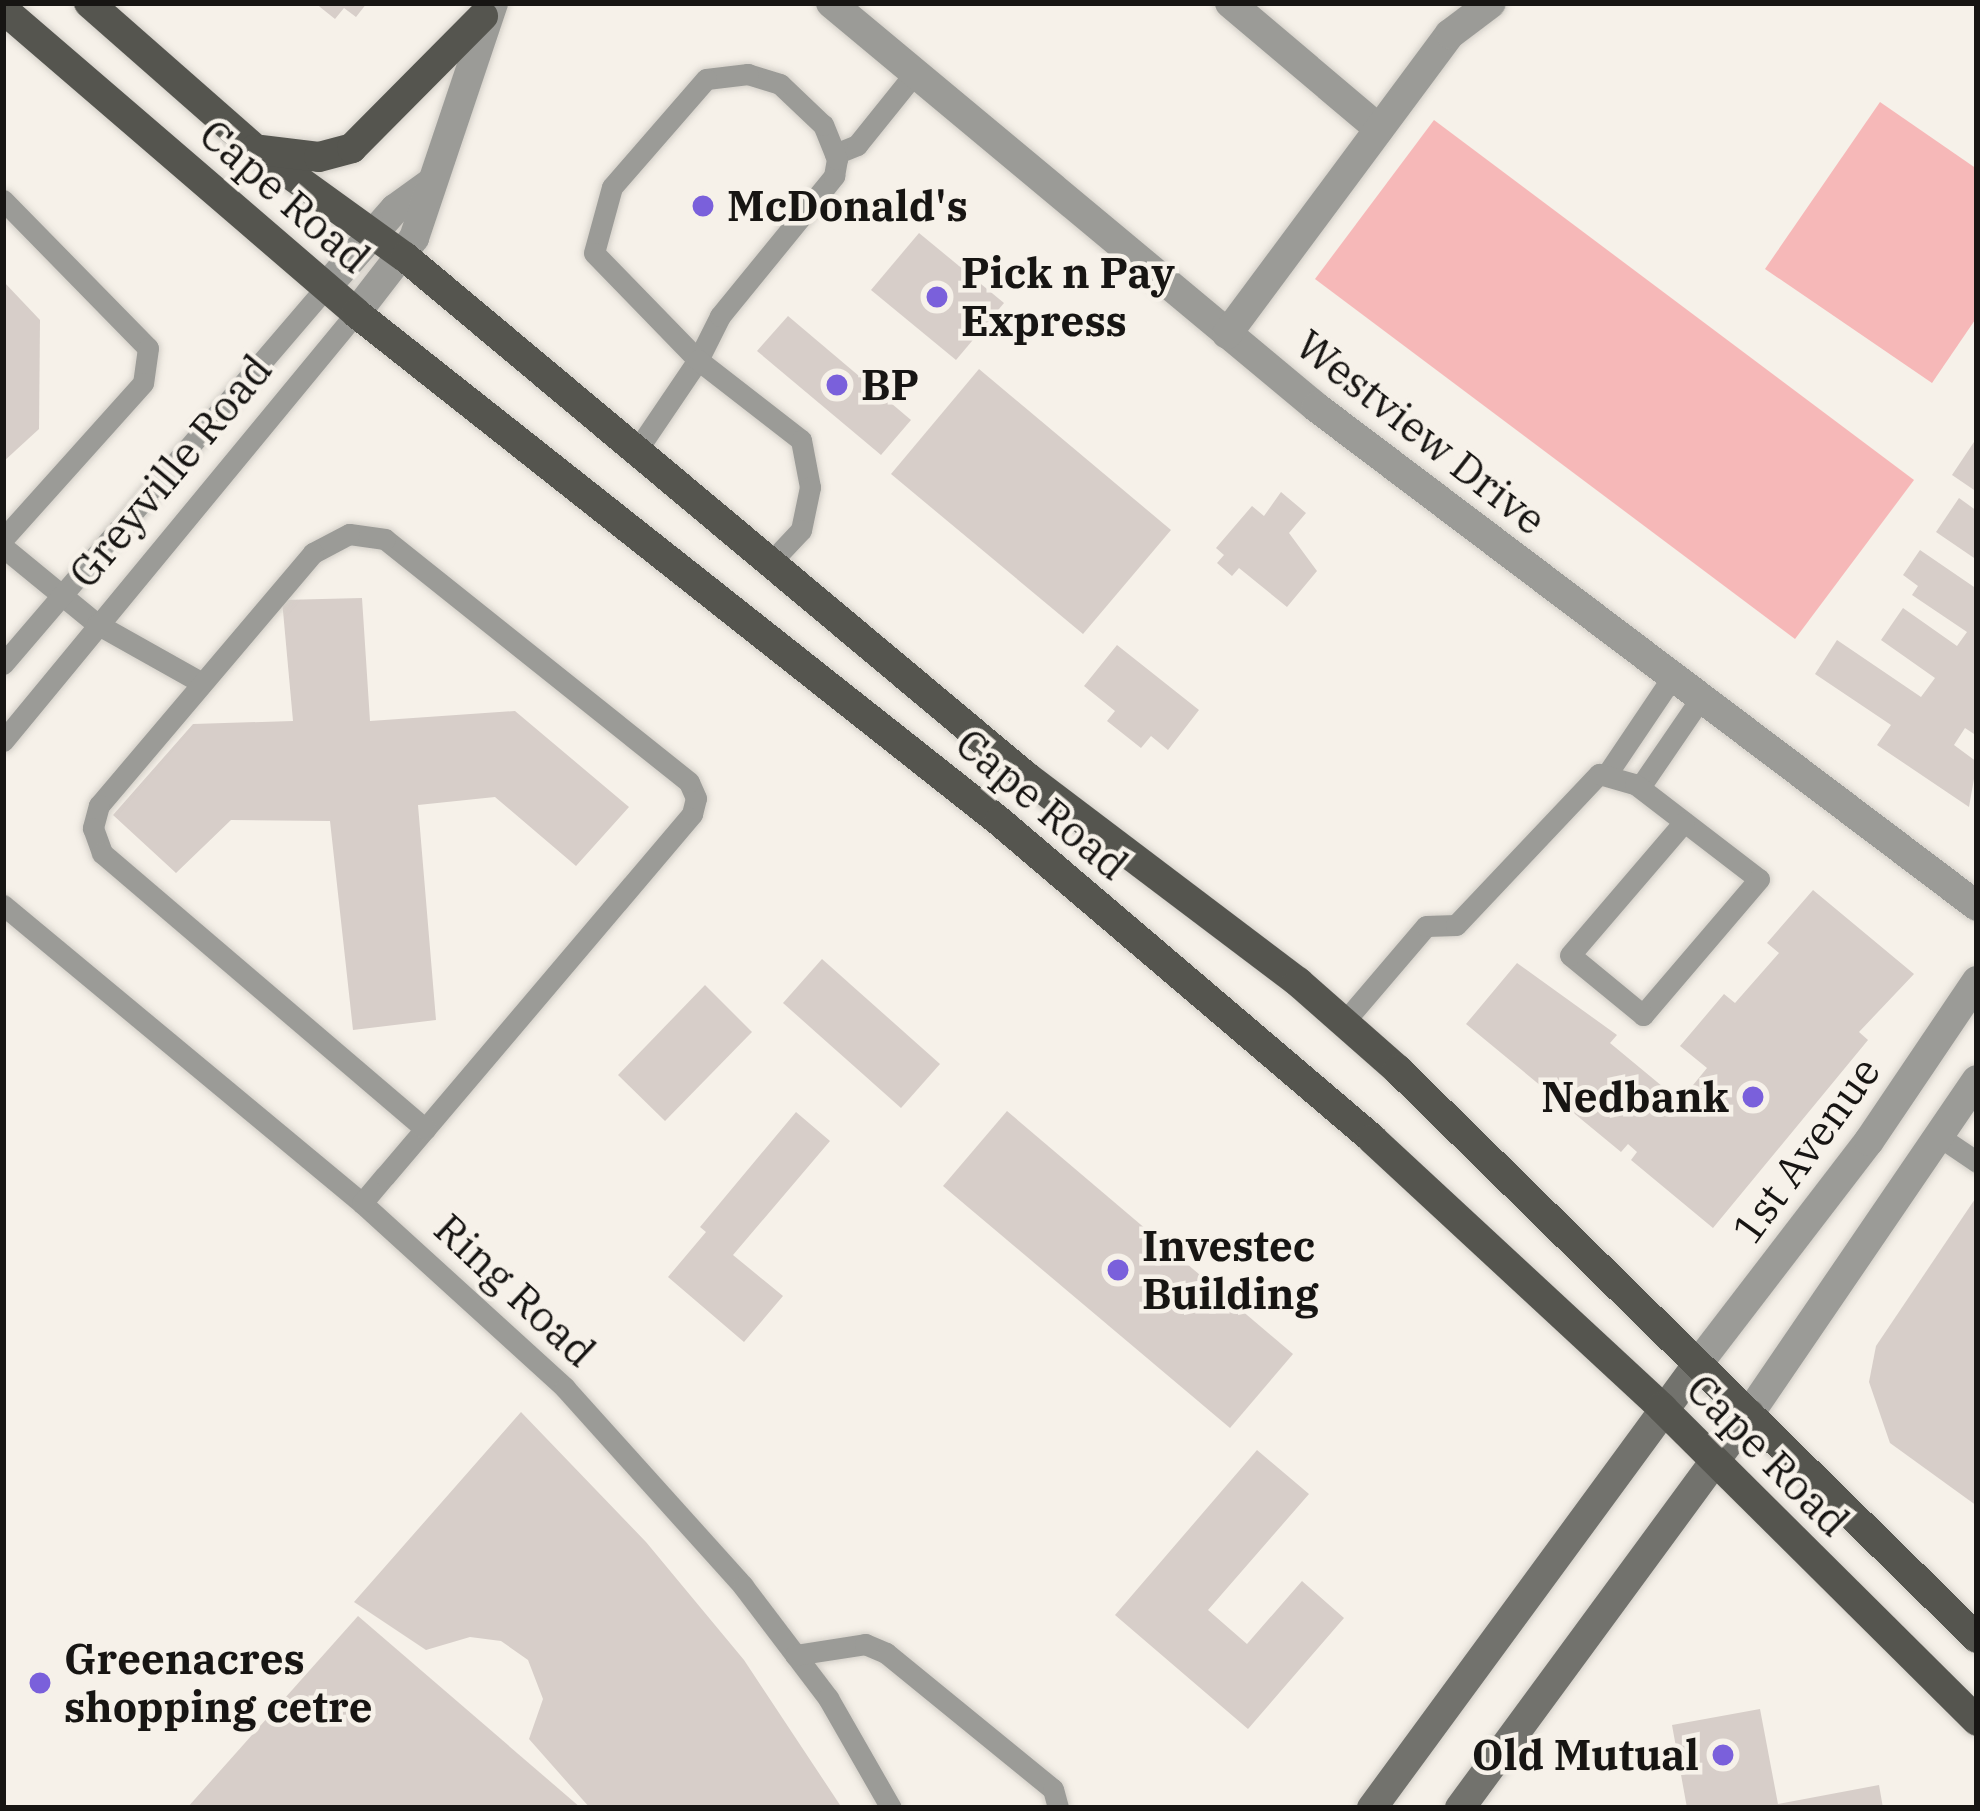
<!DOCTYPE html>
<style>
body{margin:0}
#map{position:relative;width:1980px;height:1811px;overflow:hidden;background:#f6f1e9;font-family:"IBM Plex Serif",serif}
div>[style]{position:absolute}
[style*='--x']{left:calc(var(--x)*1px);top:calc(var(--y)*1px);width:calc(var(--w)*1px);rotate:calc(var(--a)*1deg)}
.green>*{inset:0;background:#f6b8b8}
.building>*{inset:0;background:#d7cec9}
.roads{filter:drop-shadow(0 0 3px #d2cec7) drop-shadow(0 0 3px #d2cec7)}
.lane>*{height:21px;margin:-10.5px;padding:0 10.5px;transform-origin:10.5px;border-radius:10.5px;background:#9b9b97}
.street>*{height:30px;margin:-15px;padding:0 15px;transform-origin:15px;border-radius:15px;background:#9b9b97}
.secondary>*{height:30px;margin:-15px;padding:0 15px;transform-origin:15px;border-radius:15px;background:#72726d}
.primary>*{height:30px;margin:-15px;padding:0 15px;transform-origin:15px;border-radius:15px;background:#55554f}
.dots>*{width:33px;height:33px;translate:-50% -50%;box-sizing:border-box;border:6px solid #f6f1e9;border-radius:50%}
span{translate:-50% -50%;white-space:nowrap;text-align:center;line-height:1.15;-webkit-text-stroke:9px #f6f1e9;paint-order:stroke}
.street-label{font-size:42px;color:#171513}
.poi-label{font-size:42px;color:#171513;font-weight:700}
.left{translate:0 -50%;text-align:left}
.right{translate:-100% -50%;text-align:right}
.frame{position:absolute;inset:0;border:6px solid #171513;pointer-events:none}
</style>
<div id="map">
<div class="green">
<div style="clip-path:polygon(1880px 102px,1977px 169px,1977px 317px,1932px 383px,1765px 269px)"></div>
<div style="clip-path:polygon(1434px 120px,1914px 480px,1795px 639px,1315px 279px)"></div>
</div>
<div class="building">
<div style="clip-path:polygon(315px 3px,367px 3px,356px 17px,344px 8px,335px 19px)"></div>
<div style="clip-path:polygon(919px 233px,1004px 303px,956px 360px,871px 290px)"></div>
<div style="clip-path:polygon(3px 281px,40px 320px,39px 429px,3px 462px)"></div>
<div style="clip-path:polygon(788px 316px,911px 420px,881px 455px,757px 351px)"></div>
<div style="clip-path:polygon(979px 369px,1171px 530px,1083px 634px,891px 474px)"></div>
<div style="clip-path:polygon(1974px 442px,1977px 444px,1977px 492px,1952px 475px)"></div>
<div style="clip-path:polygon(1281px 492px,1306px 513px,1289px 533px,1317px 571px,1287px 607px,1239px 568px,1232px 576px,1217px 563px,1224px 555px,1216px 548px,1252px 506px,1264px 516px)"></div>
<div style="clip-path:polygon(1959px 498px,1977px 511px,1977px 560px,1936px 532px)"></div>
<div style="clip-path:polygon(1920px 550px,1977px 589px,1977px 736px,1965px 728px,1954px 745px,1977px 762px,1969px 807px,1877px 745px,1891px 725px,1815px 674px,1837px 640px,1921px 697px,1935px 678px,1881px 640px,1903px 608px,1957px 646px,1967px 632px,1912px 595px,1918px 586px,1903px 575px)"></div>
<div style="clip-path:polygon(362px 598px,370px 721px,515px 711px,629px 807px,576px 866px,495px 797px,418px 805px,436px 1020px,353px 1030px,330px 821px,231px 820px,176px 873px,113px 815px,193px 724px,293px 721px,282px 600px)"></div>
<div style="clip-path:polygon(1117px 645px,1199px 710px,1168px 750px,1151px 736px,1141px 748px,1107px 721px,1115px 711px,1084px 686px)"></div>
<div style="clip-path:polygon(1813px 890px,1914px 974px,1859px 1032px,1868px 1040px,1713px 1228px,1631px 1160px,1637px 1152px,1628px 1144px,1621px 1152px,1466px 1024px,1517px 963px,1617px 1035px,1610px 1043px,1680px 1101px,1707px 1068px,1680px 1046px,1724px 994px,1735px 1003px,1779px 953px,1767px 943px)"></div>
<div style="clip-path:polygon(822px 959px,940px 1064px,901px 1108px,783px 1003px)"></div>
<div style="clip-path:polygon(705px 985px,752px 1032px,665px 1121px,618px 1075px)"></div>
<div style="clip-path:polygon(1007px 1111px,1293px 1354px,1230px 1428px,943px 1186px)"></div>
<div style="clip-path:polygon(796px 1112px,830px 1141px,733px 1255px,783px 1296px,744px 1342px,668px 1277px,706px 1232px,700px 1227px)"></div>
<div style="clip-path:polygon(1977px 1196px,1977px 1506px,1890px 1443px,1869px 1382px,1876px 1346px)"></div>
<div style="clip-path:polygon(521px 1412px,646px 1542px,744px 1660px,842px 1808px,590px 1808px,529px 1739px,543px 1699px,528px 1660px,501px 1641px,470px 1637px,426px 1650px,354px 1602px)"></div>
<div style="clip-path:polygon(1257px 1450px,1309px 1494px,1208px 1610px,1247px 1644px,1302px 1581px,1344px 1618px,1248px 1729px,1115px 1615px)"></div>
<div style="clip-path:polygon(358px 1616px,581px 1808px,187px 1808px)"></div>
<div style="clip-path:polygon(1760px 1709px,1778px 1804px,1879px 1785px,1883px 1808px,1687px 1808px,1672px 1725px)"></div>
</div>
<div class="roads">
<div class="lane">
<div style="--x:835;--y:154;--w:24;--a:-22"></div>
<div style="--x:857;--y:145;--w:91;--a:-51.2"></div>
<div style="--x:3;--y:200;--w:207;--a:45.6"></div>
<div style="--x:148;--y:348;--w:35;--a:98"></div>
<div style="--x:143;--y:383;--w:210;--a:131.9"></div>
<div style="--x:637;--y:450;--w:109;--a:-55.9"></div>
<div style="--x:698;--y:360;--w:49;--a:-63.4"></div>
<div style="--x:720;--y:316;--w:181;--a:-50.8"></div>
<div style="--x:834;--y:176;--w:17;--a:-80"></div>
<div style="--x:837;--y:159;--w:37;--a:-112"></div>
<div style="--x:823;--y:125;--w:59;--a:-136.4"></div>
<div style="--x:780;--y:84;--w:34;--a:-163"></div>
<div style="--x:748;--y:74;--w:42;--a:173.2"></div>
<div style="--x:706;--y:79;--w:143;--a:131"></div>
<div style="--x:612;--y:187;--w:68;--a:105.3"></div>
<div style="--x:594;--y:253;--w:149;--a:45.8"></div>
<div style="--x:698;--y:360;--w:130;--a:37.8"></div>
<div style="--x:801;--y:440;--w:48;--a:79.2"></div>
<div style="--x:810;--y:487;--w:44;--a:101.8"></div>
<div style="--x:801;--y:530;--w:45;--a:133.2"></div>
<div style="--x:3;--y:547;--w:122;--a:39.3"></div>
<div style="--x:97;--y:624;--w:120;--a:29.3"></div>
<div style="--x:3;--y:664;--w:498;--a:-49.4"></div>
<div style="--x:3;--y:741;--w:555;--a:-50.49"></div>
<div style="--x:1607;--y:774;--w:118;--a:-56"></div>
<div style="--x:1640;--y:787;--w:108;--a:-55.6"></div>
<div style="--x:3;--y:905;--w:467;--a:39.7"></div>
<div style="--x:362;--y:1203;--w:275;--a:42.3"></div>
<div style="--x:565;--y:1388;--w:266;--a:48"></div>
<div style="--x:743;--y:1586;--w:141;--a:52.8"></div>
<div style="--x:828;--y:1698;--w:127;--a:60.2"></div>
<div style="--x:1344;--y:1022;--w:126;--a:-49.5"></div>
<div style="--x:1426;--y:926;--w:30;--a:-2"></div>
<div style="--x:1456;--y:925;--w:208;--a:-46.6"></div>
<div style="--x:1599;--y:774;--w:37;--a:16"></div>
<div style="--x:1635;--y:784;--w:156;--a:37.5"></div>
<div style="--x:1759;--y:879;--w:179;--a:130.5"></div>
<div style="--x:1643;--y:1015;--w:94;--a:-140.6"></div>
<div style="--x:1570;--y:955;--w:175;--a:-49.4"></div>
<div style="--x:1940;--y:1137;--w:45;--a:34"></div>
<div style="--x:362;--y:1203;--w:35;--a:-50"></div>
<div style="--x:385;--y:1176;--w:62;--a:-49.6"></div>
<div style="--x:425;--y:1129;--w:413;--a:-49.7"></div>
<div style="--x:692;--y:814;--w:16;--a:-76"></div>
<div style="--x:696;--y:798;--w:17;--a:-114"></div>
<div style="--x:689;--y:782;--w:389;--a:-141.4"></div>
<div style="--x:385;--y:539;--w:36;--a:-172"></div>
<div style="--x:349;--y:534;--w:41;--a:152.2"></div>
<div style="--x:313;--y:553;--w:331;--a:130.3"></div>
<div style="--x:99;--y:805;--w:24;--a:105"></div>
<div style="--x:93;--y:828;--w:27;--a:70"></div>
<div style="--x:102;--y:853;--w:425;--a:40.5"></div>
<div style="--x:795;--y:1655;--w:71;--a:-8.9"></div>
<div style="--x:865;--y:1644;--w:23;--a:23"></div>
<div style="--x:886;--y:1653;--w:215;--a:39.2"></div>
<div style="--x:1053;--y:1789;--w:20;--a:75"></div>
</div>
<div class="street">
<div style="--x:831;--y:3;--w:631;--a:39.79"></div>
<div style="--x:1316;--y:407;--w:828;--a:37.05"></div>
<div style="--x:1230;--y:3;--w:195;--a:40.2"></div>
<div style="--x:327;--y:286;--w:103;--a:-48.6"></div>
<div style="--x:395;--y:209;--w:44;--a:-35.8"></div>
<div style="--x:356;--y:313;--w:95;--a:-52.3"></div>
<div style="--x:414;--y:238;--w:248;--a:-71.4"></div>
<div style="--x:1227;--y:334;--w:374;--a:-53.4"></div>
<div style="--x:1450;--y:34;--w:51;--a:-37.1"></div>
<div style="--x:1697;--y:1365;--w:282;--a:-52.5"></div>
<div style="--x:1869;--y:1141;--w:193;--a:-56"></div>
<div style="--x:1749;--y:1414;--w:404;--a:-55.7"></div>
</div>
<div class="secondary">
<div style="--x:1372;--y:1808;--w:549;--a:-53.73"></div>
<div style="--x:1460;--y:1808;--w:489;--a:-53.7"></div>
</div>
<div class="primary">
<div style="--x:89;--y:3;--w:221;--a:41.3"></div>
<div style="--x:255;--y:149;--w:185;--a:35.8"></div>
<div style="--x:405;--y:257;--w:811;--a:39.9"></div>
<div style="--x:1027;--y:777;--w:340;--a:37.1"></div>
<div style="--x:1298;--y:982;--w:133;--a:41.3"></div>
<div style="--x:1398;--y:1070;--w:811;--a:44.45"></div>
<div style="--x:3;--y:9;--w:466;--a:40.7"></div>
<div style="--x:356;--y:313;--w:819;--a:38.31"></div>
<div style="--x:999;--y:821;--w:490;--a:40.4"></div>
<div style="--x:1372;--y:1139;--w:396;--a:42.8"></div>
<div style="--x:1662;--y:1408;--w:444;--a:44.8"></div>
<div style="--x:261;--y:150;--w:58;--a:6.9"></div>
<div style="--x:319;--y:157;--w:34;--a:-15"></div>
<div style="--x:352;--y:148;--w:186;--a:-45.2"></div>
</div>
</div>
<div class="dots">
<div style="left:703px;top:206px;background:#7a60db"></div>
<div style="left:937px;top:297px;background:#7a60db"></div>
<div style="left:837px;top:385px;background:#7a60db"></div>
<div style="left:1753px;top:1097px;background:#7a60db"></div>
<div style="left:1118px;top:1270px;background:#7a60db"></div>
<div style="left:40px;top:1683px;background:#7a60db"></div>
<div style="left:1723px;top:1755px;background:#7a60db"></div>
</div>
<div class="street-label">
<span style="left:285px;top:196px;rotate:41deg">Cape Road</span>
<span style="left:1421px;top:432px;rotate:38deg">Westview Drive</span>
<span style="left:170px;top:471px;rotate:-50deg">Greyville Road</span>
<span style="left:1042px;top:804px;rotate:40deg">Cape Road</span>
<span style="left:1806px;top:1150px;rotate:-54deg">1st Avenue</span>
<span style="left:515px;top:1290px;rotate:43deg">Ring Road</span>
<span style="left:1768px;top:1455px;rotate:45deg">Cape Road</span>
</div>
<div class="poi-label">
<span class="left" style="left:727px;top:206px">McDonald's</span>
<span class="left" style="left:961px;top:297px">Pick n Pay<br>Express</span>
<span class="left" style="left:861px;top:385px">BP</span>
<span class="right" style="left:1729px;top:1097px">Nedbank</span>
<span class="left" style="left:1142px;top:1270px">Investec<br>Building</span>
<span class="left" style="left:64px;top:1683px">Greenacres<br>shopping cetre</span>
<span class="right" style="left:1699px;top:1755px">Old Mutual</span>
</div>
<div class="frame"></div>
</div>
